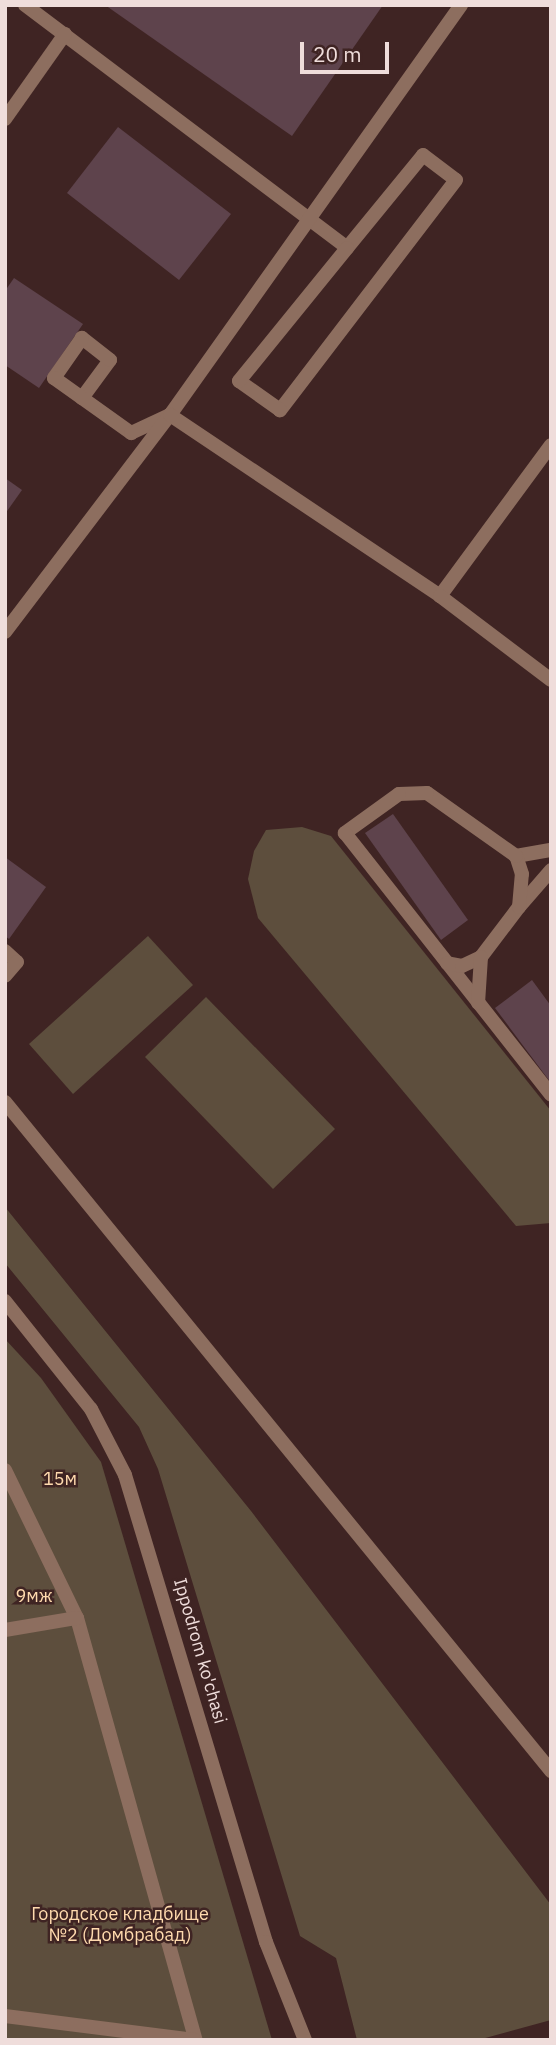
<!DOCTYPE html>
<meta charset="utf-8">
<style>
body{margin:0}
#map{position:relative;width:556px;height:2045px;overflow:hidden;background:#3f2423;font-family:"IBM Plex Sans",sans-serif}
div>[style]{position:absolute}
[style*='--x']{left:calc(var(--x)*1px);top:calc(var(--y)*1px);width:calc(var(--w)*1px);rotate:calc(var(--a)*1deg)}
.green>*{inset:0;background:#5d4e3d}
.building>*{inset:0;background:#5e434c}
.service>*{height:14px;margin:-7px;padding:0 7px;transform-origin:7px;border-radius:7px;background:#8d6e5f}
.minor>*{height:14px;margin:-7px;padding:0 7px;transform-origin:7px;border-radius:7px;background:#8d6e5f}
span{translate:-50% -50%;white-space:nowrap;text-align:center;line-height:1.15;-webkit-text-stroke:5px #3f2423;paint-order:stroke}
.park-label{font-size:18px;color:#ffdaae}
.street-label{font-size:18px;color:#efdddb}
.frame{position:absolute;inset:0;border:7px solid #efdddb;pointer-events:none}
.scale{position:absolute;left:300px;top:42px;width:89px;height:32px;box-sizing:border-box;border:4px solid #efdddb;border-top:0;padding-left:9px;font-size:21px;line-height:24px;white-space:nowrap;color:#efdddb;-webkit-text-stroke:5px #3f2423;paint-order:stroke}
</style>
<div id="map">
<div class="green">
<div style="clip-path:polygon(302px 827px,331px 836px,551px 1111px,551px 1223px,516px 1226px,258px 918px,248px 879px,254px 851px,266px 830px)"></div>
<div style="clip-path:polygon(148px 936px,193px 985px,73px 1094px,29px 1044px)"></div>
<div style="clip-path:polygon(206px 997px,335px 1129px,273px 1189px,145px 1057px)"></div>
<div style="clip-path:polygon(5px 1207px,251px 1511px,551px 1905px,551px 2020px,478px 2040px,357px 2040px,336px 1958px,300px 1936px,158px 1469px,139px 1427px,5px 1263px)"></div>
<div style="clip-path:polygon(5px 1339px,41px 1378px,101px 1462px,272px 2040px,5px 2040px)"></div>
</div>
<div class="building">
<div style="clip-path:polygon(105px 5px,383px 5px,292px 136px)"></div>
<div style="clip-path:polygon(118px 127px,231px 214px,179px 280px,67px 193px)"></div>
<div style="clip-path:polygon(14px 278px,83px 324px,39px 388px,5px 365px,5px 291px)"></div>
<div style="clip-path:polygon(5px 478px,22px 490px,5px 514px)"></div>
<div style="clip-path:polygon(393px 814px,468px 920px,441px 940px,365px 833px)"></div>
<div style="clip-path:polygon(5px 857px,46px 887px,9px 939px,5px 936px)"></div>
<div style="clip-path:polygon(532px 980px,551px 1006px,551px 1083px,495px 1008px)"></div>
</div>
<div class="service">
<div style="--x:25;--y:5;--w:403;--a:37"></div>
<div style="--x:347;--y:248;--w:120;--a:-50.7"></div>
<div style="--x:423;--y:155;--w:41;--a:37.1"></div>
<div style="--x:456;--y:180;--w:290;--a:127.4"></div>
<div style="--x:280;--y:410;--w:50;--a:-144.7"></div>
<div style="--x:239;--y:381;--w:171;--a:-50.9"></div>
<div style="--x:5;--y:119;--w:104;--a:-54.8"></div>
<div style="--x:82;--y:398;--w:47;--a:-53.6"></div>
<div style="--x:110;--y:360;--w:36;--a:-142"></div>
<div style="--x:82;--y:338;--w:49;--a:125"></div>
<div style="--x:54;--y:378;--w:95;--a:35.5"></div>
<div style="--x:131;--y:433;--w:43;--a:-24.8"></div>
<div style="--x:170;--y:415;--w:503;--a:-54.63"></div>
<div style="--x:440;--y:596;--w:187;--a:-53.7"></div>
<div style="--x:5;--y:632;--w:273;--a:-52.8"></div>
<div style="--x:170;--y:415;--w:325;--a:33.8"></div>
<div style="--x:440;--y:596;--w:139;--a:37.1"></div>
<div style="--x:516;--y:856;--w:36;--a:-10"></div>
<div style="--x:519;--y:907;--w:49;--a:-49.1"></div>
<div style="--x:5;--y:951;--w:16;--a:43"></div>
<div style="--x:17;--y:962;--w:18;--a:131"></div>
<div style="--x:481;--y:957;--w:63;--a:-52.8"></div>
<div style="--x:519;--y:907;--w:33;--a:-85"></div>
<div style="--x:522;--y:874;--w:19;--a:-108"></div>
<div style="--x:516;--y:856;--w:109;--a:-144.7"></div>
<div style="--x:427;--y:793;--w:28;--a:178"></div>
<div style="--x:399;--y:794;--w:67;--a:144.2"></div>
<div style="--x:345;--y:833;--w:333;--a:51.8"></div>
<div style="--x:447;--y:963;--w:15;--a:11"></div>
<div style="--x:462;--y:966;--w:21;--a:-25"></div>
<div style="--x:481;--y:957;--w:46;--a:93.7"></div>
<div style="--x:5;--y:1102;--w:864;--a:50.78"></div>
</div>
<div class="minor">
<div style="--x:5;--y:1301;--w:138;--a:51.5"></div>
<div style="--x:91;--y:1409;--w:74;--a:62.7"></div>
<div style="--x:125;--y:1475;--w:488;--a:73.2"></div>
<div style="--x:266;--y:1942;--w:105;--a:68.3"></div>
<div style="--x:5;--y:1470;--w:165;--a:64.1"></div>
<div style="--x:77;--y:1618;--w:438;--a:74.3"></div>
<div style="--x:5;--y:1630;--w:73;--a:-9.5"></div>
<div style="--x:5;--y:2016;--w:191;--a:7.2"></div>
</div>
<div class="park-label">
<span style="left:60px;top:1479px">15м</span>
<span style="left:34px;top:1596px">9мж</span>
<span style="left:120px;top:1925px">Городское кладбище<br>№2 (Домбрабад)</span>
</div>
<div class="street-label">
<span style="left:200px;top:1651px;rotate:74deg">Ippodrom ko'chasi</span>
</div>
<div class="frame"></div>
<div class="scale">20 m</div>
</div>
